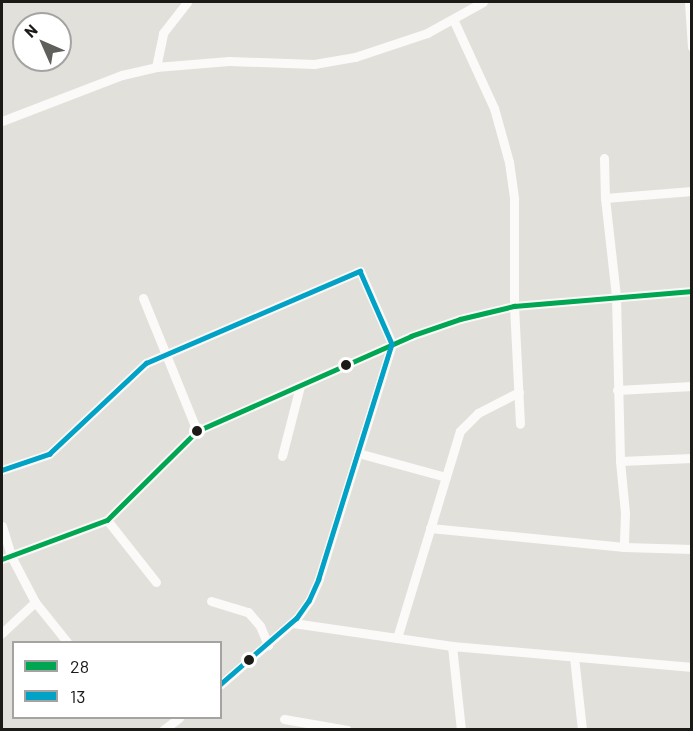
<!DOCTYPE html>
<style>
body{margin:0}
#map{position:relative;width:693px;height:731px;overflow:hidden;background:#e2e0da;font-family:Barlow,sans-serif}
div>[style]{position:absolute}
[style*='--x']{left:calc(var(--x)*1px);top:calc(var(--y)*1px);width:calc(var(--w)*1px);rotate:calc(var(--a)*1deg)}
.minor>*{height:9px;margin:-4.5px;padding:0 4.5px;transform-origin:4.5px;border-radius:4.5px;background:#fbfaf9}
.bus-1>*{height:4.5px;margin:-2.25px;padding:0 2.25px;transform-origin:2.25px;border-radius:2.25px;background:#00a651}
.bus-2>*{height:4.5px;margin:-2.25px;padding:0 2.25px;transform-origin:2.25px;border-radius:2.25px;background:#01a2c5}
.dots>*{width:16px;height:16px;translate:-50% -50%;box-sizing:border-box;border:3px solid #fff;border-radius:50%}
span{translate:-50% -50%;white-space:nowrap;text-align:center;line-height:1.15;-webkit-text-stroke:6px #fff;paint-order:stroke}
.frame{position:absolute;inset:0;border:3px solid #1c1a17;pointer-events:none}
.legend{position:absolute;left:12px;top:641px;width:210px;height:78px;box-sizing:border-box;background:#fff;border:2px solid #a4a3a2;margin:0;padding:8px 10px;list-style:none;font-size:18px;color:#1c1a17}
.legend li{display:flex;align-items:center;gap:12px;height:30px}
.legend b{width:30px;border:2px solid #a4a3a2}
.north{position:absolute;left:12px;top:12px;width:60px;height:60px;box-sizing:border-box;background:#fff;border:2px solid #a4a3a2;border-radius:50%;rotate:315deg;font-size:16px;font-weight:700;line-height:24px;text-align:center;color:#1c1a17}
.north::after{content:'';display:block;margin:auto;width:21px;height:27px;background:#615f5b;clip-path:polygon(50% 0,100% 100%,50% 72%,0 100%)}
</style>
<div id="map">
<div class="minor">
<div style="--x:689;--y:2;--w:45;--a:86.2"></div>
<div style="--x:453;--y:19;--w:98;--a:65.3"></div>
<div style="--x:494;--y:108;--w:56;--a:74.5"></div>
<div style="--x:509;--y:162;--w:37;--a:82"></div>
<div style="--x:514;--y:199;--w:107;--a:90"></div>
<div style="--x:514;--y:306;--w:118;--a:87.1"></div>
<div style="--x:156;--y:67;--w:35;--a:-78"></div>
<div style="--x:163;--y:33;--w:39;--a:-52"></div>
<div style="--x:2;--y:121;--w:129;--a:-21"></div>
<div style="--x:122;--y:75;--w:35;--a:-13"></div>
<div style="--x:156;--y:67;--w:73;--a:-4.7"></div>
<div style="--x:229;--y:61;--w:85;--a:2"></div>
<div style="--x:314;--y:64;--w:42;--a:-9.7"></div>
<div style="--x:355;--y:57;--w:76;--a:-18.4"></div>
<div style="--x:427;--y:33;--w:64;--a:-29"></div>
<div style="--x:604;--y:158;--w:40;--a:88.6"></div>
<div style="--x:605;--y:198;--w:99;--a:83.6"></div>
<div style="--x:616;--y:296;--w:165;--a:88.6"></div>
<div style="--x:620;--y:461;--w:52;--a:84.5"></div>
<div style="--x:625;--y:513;--w:34;--a:92"></div>
<div style="--x:605;--y:198;--w:87;--a:-4.6"></div>
<div style="--x:143;--y:298;--w:144;--a:67.9"></div>
<div style="--x:617;--y:390;--w:75;--a:-3.1"></div>
<div style="--x:358;--y:453;--w:91;--a:15.3"></div>
<div style="--x:282;--y:456;--w:72;--a:-75.6"></div>
<div style="--x:620;--y:461;--w:72;--a:-2.4"></div>
<div style="--x:2;--y:470;--w:50;--a:-18.8"></div>
<div style="--x:49;--y:454;--w:133;--a:-43.2"></div>
<div style="--x:146;--y:363;--w:233;--a:-23.3"></div>
<div style="--x:360;--y:271;--w:80;--a:66.3"></div>
<div style="--x:392;--y:344;--w:246;--a:107.3"></div>
<div style="--x:319;--y:579;--w:24;--a:114"></div>
<div style="--x:309;--y:601;--w:21;--a:125"></div>
<div style="--x:297;--y:618;--w:102;--a:139"></div>
<div style="--x:107;--y:520;--w:79;--a:51.7"></div>
<div style="--x:2;--y:526;--w:31;--a:73"></div>
<div style="--x:11;--y:556;--w:52;--a:62.4"></div>
<div style="--x:35;--y:602;--w:51;--a:51.3"></div>
<div style="--x:430;--y:528;--w:195;--a:5.6"></div>
<div style="--x:624;--y:547;--w:68;--a:1.7"></div>
<div style="--x:2;--y:559;--w:112;--a:-20.4"></div>
<div style="--x:107;--y:520;--w:127;--a:-44.7"></div>
<div style="--x:197;--y:431;--w:234;--a:-23.9"></div>
<div style="--x:411;--y:336;--w:52;--a:-19.1"></div>
<div style="--x:460;--y:319;--w:56;--a:-13.5"></div>
<div style="--x:514;--y:306;--w:179;--a:-4.8"></div>
<div style="--x:211;--y:601;--w:39;--a:17"></div>
<div style="--x:248;--y:612;--w:18;--a:49"></div>
<div style="--x:260;--y:626;--w:21;--a:67"></div>
<div style="--x:293;--y:623;--w:161;--a:8.2"></div>
<div style="--x:452;--y:646;--w:241;--a:5"></div>
<div style="--x:2;--y:633;--w:45;--a:-43.2"></div>
<div style="--x:397;--y:638;--w:216;--a:-73.1"></div>
<div style="--x:460;--y:431;--w:25;--a:-45"></div>
<div style="--x:478;--y:413;--w:46;--a:-27.1"></div>
<div style="--x:452;--y:646;--w:84;--a:83.9"></div>
<div style="--x:574;--y:657;--w:73;--a:83.7"></div>
<div style="--x:284;--y:719;--w:64;--a:9.9"></div>
<div style="--x:163;--y:730;--w:20;--a:-37"></div>
</div>
<div class="bus-1">
<div style="--x:2;--y:559;--w:112;--a:-20.4"></div>
<div style="--x:107;--y:520;--w:127;--a:-44.7"></div>
<div style="--x:197;--y:431;--w:234;--a:-23.9"></div>
<div style="--x:411;--y:336;--w:52;--a:-19.1"></div>
<div style="--x:460;--y:319;--w:56;--a:-13.5"></div>
<div style="--x:514;--y:306;--w:179;--a:-4.8"></div>
</div>
<div class="bus-2">
<div style="--x:2;--y:470;--w:50;--a:-18.8"></div>
<div style="--x:49;--y:454;--w:133;--a:-43.2"></div>
<div style="--x:146;--y:363;--w:233;--a:-23.3"></div>
<div style="--x:360;--y:271;--w:80;--a:66.3"></div>
<div style="--x:392;--y:344;--w:246;--a:107.3"></div>
<div style="--x:319;--y:579;--w:24;--a:114"></div>
<div style="--x:309;--y:601;--w:21;--a:125"></div>
<div style="--x:297;--y:618;--w:102;--a:139"></div>
</div>
<div class="dots">
<div style="left:346px;top:365px;background:#1c1a17"></div>
<div style="left:197px;top:431px;background:#1c1a17"></div>
<div style="left:249px;top:660px;background:#1c1a17"></div>
</div>
<div class="frame"></div>
<ul class="legend">
<li><b style="height:8px;background:#00a651"></b>28</li>
<li><b style="height:8px;background:#01a2c5"></b>13</li>
</ul>
<div class="north">N</div>
</div>
